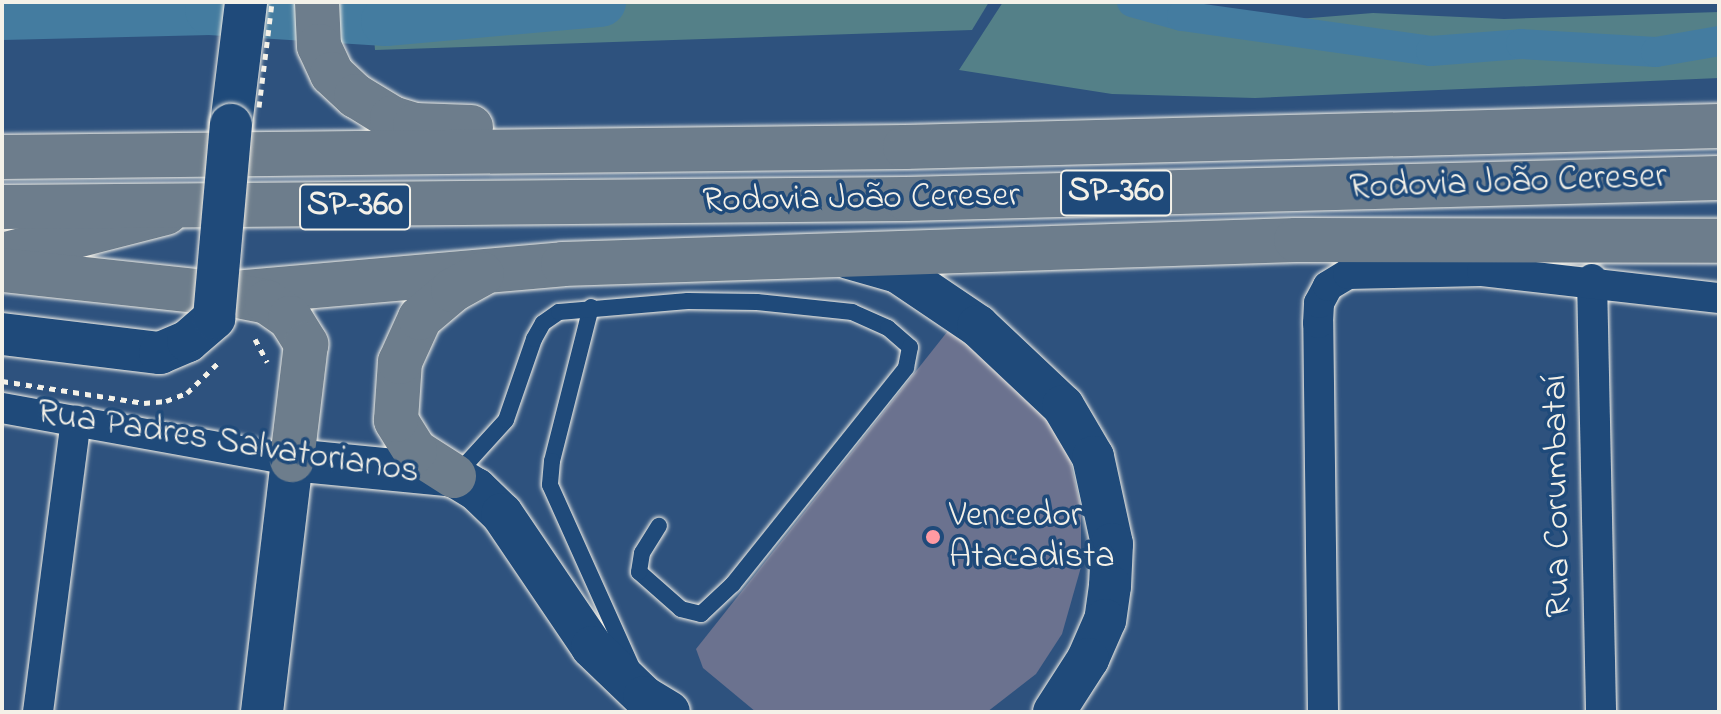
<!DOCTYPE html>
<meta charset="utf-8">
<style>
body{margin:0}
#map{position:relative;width:1721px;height:714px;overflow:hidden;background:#2e527e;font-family:"Indie Flower",sans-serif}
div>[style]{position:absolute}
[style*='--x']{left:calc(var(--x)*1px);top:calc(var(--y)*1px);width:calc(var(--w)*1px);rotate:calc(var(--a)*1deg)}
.green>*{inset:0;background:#548088}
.canal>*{height:30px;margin:-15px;padding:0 15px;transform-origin:15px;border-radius:15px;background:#447ca0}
.river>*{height:50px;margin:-25px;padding:0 25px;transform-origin:25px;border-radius:25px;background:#447ca0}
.building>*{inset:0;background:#6b728f}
.path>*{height:5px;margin-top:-2.5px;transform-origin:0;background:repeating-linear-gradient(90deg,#f4f1e8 0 6px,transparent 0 12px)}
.roads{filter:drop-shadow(0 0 2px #f4f1e8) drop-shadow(0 0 2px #f4f1e8)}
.lane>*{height:16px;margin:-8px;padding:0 8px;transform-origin:8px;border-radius:8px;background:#1f4a7a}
.street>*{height:30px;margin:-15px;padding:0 15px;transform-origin:15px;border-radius:15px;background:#1f4a7a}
.secondary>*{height:42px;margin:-21px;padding:0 21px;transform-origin:21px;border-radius:21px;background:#1f4a7a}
.primary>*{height:44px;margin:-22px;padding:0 22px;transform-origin:22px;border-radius:22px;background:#6d7d8c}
.highway>*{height:44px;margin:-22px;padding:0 22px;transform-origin:22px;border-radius:22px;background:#6d7d8c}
.path-bridge>*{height:5px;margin-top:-2.5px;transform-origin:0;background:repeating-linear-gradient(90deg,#f4f1e8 0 6px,transparent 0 12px)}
.bridges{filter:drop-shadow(0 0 2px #f4f1e8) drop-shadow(0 0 2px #f4f1e8)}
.secondary-bridge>*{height:42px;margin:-21px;padding:0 21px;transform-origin:21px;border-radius:21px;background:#1f4a7a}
.dots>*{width:22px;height:22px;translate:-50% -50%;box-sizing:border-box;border:4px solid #1f4a7a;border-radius:50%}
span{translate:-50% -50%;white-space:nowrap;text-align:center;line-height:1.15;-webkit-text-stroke:7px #1f4a7a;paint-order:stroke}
.shield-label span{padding:2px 6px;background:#1f4a7a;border:2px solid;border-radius:6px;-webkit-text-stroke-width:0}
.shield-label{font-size:34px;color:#f4f1e8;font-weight:700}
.street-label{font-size:36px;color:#f4f1e8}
.poi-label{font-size:36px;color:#f4f1e8}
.left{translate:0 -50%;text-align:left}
.frame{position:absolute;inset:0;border:4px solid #f4f1e8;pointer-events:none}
</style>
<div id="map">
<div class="green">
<div style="clip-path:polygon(371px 2px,989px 2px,972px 30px,375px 50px)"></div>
<div style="clip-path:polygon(1003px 2px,1168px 2px,1273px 21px,1373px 13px,1504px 19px,1719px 12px,1719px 78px,1255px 98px,1112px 94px,959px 70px)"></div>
</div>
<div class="canal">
<div style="--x:1132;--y:2;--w:52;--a:15.6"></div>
<div style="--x:1182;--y:16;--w:251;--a:8"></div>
<div style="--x:1431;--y:51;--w:90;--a:-4.4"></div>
<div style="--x:1521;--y:44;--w:135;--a:3.4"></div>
<div style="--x:1656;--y:52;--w:64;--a:-9.9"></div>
</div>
<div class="river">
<div style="--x:2;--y:15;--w:208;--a:-1.4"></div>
<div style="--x:210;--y:10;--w:176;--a:3.6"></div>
<div style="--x:386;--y:21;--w:216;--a:-5.1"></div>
</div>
<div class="building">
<div style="clip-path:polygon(951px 327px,1018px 382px,1066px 443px,1081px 507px,1081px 567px,1062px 634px,1036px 674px,987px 712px,756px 712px,703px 668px,696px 649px)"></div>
</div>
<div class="path">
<div style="--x:255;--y:339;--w:26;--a:62"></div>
</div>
<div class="roads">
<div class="lane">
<div style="--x:591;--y:307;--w:159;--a:104.2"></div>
<div style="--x:552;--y:461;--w:24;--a:95"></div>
<div style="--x:550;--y:485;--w:203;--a:65.8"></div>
<div style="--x:456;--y:475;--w:74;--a:-47.7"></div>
<div style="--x:506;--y:420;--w:86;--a:-70.9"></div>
<div style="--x:534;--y:339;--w:18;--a:-61"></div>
<div style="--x:543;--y:323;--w:19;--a:-35"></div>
<div style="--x:559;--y:312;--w:129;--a:-4.9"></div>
<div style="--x:688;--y:301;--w:69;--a:0.8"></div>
<div style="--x:757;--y:302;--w:96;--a:6"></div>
<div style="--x:852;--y:312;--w:39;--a:24"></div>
<div style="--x:888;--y:328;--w:29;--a:41"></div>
<div style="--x:910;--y:347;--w:21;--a:101"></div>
<div style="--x:906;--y:368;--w:277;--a:128.7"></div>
<div style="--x:733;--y:584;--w:44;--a:136.8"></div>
<div style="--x:701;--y:614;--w:21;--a:-166"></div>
<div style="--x:681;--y:609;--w:56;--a:-138.6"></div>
<div style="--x:639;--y:572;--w:19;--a:-81"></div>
<div style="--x:642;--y:553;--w:32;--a:-58"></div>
</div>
<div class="street">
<div style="--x:1592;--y:279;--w:433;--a:88.8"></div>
<div style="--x:2;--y:408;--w:295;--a:10.2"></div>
<div style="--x:38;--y:712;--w:294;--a:-82.6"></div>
<div style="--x:1323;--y:712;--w:389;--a:-90.7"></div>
<div style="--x:1318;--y:323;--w:20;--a:-87"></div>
<div style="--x:1319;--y:303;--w:19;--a:-62"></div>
<div style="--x:1328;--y:286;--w:23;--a:-31"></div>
<div style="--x:1348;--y:274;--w:134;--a:-1.3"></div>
<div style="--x:1482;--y:271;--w:239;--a:6.5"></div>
</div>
<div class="secondary">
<div style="--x:231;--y:125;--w:124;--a:-83"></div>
<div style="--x:849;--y:258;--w:51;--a:15.9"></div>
<div style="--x:898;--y:272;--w:97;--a:34"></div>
<div style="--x:978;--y:326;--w:117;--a:43.3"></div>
<div style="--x:1063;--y:406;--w:59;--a:59.5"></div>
<div style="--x:1093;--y:457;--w:89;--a:77.7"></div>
<div style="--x:1112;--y:544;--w:42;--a:92.7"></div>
<div style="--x:1110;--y:586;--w:34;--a:98"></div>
<div style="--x:1105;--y:620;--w:43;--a:113.6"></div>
<div style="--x:1088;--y:659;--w:63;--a:122.7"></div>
<div style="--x:262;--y:712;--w:254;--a:-83.2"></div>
<div style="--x:292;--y:460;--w:163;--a:5.6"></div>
<div style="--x:454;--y:476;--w:26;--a:31"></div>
<div style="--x:476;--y:489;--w:36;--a:44"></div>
<div style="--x:502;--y:514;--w:161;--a:55.9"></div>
<div style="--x:592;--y:647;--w:72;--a:43.9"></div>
<div style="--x:644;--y:697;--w:29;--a:31"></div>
</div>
<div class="primary">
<div style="--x:2;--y:255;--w:169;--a:-14.4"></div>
<div style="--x:2;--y:270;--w:222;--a:6.2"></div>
<div style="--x:223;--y:294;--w:341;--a:-5"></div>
<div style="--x:563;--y:264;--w:733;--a:-1.88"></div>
<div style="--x:1296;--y:240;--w:423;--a:0.1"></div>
<div style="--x:237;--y:296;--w:31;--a:11"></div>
<div style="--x:267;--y:302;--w:28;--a:35"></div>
<div style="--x:290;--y:318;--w:31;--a:58"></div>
<div style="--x:306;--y:344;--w:117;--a:96.9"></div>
<div style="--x:454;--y:476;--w:46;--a:-147.3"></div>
<div style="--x:415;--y:451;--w:36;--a:-122"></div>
<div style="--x:396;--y:420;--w:58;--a:-86.1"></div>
<div style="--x:400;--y:362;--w:48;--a:-65.6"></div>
<div style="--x:420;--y:318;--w:43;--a:-40.3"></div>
<div style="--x:453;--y:290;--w:33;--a:-29"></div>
</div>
<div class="highway">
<div style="--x:317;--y:2;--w:44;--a:87.4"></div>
<div style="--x:319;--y:46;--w:31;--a:65"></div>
<div style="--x:332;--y:74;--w:33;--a:43"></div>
<div style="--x:356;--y:96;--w:42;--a:31.4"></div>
<div style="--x:392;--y:118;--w:24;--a:17"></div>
<div style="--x:415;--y:125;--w:56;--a:2"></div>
<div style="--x:2;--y:157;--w:903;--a:-0.63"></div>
<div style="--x:905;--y:147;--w:814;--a:-1.48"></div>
<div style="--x:2;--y:207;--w:904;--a:-0.51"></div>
<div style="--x:906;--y:199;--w:813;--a:-1.48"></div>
</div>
</div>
<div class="path-bridge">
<div style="--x:259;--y:107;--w:106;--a:-82.9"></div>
<div style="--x:2;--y:381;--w:144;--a:8.8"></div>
<div style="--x:144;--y:403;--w:22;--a:-5"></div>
<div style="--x:166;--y:401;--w:22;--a:-21"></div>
<div style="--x:187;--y:393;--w:46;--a:-44.1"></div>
</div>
<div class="bridges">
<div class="secondary-bridge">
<div style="--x:2;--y:334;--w:159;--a:6.9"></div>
<div style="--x:160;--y:353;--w:30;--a:-23"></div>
<div style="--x:188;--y:341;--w:35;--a:-41"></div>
<div style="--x:214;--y:318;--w:194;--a:-85"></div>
</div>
</div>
<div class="dots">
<div style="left:933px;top:537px;background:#ff9aa2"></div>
</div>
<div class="shield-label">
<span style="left:1116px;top:193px">SP-360</span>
<span style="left:355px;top:207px">SP-360</span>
</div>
<div class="street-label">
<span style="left:1508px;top:183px;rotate:-2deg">Rodovia João Cereser</span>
<span style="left:861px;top:199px;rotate:-1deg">Rodovia João Cereser</span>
<span style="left:228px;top:443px;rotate:9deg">Rua Padres Salvatorianos</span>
<span style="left:1558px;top:496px;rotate:-91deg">Rua Corumbataí</span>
</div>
<div class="poi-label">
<span class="left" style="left:949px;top:537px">Vencedor<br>Atacadista</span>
</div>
<div class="frame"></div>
</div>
